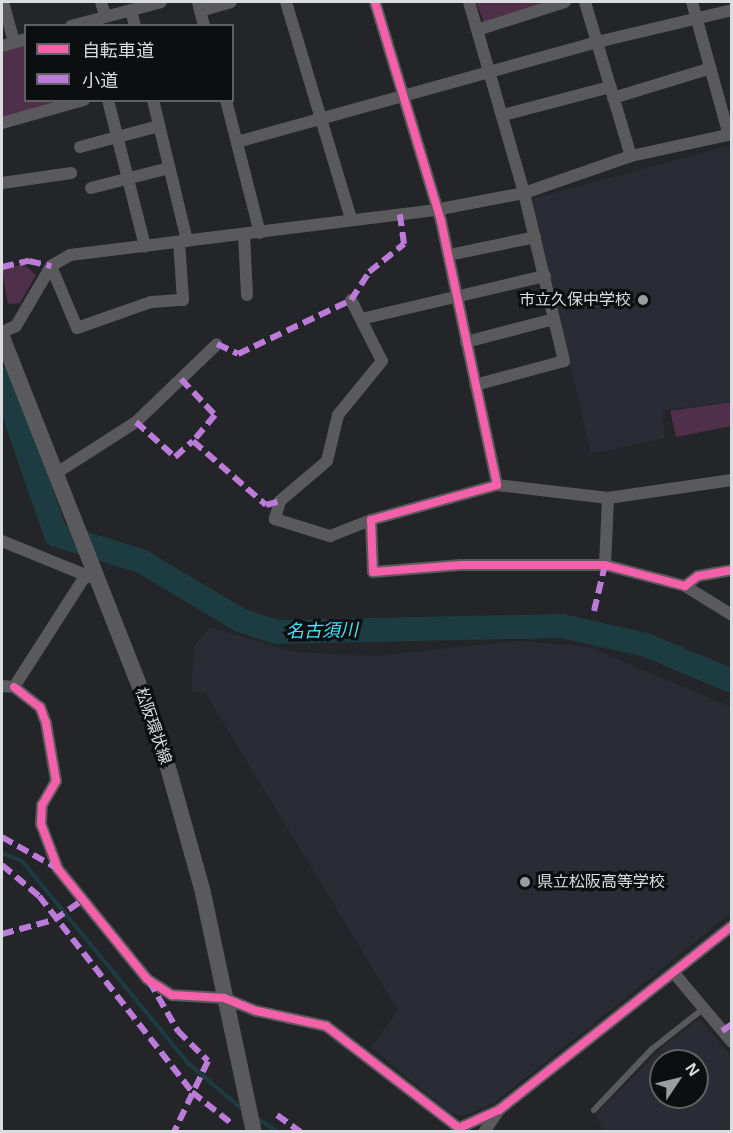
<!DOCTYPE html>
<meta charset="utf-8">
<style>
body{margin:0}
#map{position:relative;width:733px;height:1133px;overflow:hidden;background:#242528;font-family:Arial,"Noto Sans JP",sans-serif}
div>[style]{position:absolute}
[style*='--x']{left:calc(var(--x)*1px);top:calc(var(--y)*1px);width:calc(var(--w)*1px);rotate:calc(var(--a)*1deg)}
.built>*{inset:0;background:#292c35}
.green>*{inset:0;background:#502f4b}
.stream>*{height:4px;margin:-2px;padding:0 2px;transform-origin:2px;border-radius:2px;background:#1d3c41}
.river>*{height:24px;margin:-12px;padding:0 12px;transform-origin:12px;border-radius:12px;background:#1d3c41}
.lane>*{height:6px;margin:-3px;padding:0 3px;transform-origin:3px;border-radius:3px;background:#5a5a5c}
.street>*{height:12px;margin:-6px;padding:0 6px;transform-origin:6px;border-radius:6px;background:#5a5a5c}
.secondary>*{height:16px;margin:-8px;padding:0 8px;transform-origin:8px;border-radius:8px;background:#5a5a5c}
.quiet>*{height:6px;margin-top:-3px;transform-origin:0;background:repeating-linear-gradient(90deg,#bd7bd9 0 12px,transparent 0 18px)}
.cycleway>*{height:8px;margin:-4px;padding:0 4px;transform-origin:4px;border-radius:4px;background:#f560ab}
.dots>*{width:16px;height:16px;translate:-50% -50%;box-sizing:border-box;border:3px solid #0d0e10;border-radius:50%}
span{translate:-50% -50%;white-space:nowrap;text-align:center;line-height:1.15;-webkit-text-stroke:6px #0d0e10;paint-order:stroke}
.poi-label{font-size:16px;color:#dbdcdf}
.right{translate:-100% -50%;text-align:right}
.left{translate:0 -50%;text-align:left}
.street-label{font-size:16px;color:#dbdcdf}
.water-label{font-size:18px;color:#44e4fc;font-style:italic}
.frame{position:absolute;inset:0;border:3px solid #dbdcdf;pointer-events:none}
.legend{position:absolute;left:24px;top:24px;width:210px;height:78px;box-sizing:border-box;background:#0d0e10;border:2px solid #5f6063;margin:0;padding:8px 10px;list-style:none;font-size:18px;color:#dbdcdf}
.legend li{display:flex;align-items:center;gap:12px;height:30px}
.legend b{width:30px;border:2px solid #5f6063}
.north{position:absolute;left:649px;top:1049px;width:60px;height:60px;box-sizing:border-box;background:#0d0e10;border:2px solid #5f6063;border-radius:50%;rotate:55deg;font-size:16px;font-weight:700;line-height:24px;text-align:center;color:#dbdcdf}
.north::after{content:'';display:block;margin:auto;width:21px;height:27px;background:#9b9c9f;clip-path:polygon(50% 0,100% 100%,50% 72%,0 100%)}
</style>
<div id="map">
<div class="built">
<div style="clip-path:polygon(731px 145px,731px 401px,662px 411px,665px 438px,591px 454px,532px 199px)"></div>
<div style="clip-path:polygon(209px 627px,294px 652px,373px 656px,518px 641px,589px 647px,731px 707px,731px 913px,494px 1103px,464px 1116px,450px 1113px,371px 1047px,398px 1010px,206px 694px,191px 691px,194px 647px)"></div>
<div style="clip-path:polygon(evenodd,700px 1019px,731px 1056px,731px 1131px,604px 1131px,595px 1115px,666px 1044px,700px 1019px,661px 1061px,697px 1061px,697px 1097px,661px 1097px,661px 1061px)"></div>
</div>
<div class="green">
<div style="clip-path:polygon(476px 2px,551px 2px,484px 23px)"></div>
<div style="clip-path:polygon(25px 45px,26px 100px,67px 101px,2px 118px,2px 52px)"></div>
<div style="clip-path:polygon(23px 264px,36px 275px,20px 303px,8px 304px,2px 270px)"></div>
<div style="clip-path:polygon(731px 402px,731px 426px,676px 437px,670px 411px)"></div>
</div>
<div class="stream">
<div style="--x:2;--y:853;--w:22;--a:22"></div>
<div style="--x:22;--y:861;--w:263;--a:50.6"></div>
<div style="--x:189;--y:1064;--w:71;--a:40.4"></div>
<div style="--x:257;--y:1118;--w:25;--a:34"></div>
</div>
<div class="river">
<div style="--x:2;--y:379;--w:165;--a:70.9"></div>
<div style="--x:56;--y:535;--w:89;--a:17"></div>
<div style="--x:141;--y:561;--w:115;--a:30.8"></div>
<div style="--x:240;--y:620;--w:38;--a:18"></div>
<div style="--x:276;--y:632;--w:286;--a:-1.2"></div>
<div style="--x:562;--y:626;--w:86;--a:12.7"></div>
<div style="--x:646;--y:645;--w:93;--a:22.7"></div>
</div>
<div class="lane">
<div style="--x:594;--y:1110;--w:84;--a:-46.4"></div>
<div style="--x:652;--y:1049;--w:65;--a:-38.1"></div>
</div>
<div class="street">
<div style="--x:3;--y:2;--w:41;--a:74.6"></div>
<div style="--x:101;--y:2;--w:14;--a:73"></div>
<div style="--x:198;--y:2;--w:25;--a:76"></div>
<div style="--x:286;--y:2;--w:227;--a:73.3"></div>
<div style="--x:375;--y:2;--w:229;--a:73.2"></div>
<div style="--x:441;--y:221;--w:270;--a:78"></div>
<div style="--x:497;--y:485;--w:131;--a:164.5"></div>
<div style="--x:371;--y:520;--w:52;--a:87.8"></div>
<div style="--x:373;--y:572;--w:88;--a:-4.5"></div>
<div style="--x:461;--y:565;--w:144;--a:0"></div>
<div style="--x:605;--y:565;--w:83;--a:14.7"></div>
<div style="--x:685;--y:586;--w:16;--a:-38"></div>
<div style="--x:698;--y:576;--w:35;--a:-10"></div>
<div style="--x:469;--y:2;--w:199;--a:73.9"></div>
<div style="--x:524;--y:193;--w:173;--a:76.6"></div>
<div style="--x:564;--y:361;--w:92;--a:164.9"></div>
<div style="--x:585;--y:2;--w:161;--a:73.4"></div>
<div style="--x:692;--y:2;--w:138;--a:74.5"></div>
<div style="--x:131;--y:10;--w:16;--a:76"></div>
<div style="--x:200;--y:11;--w:32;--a:-16"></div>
<div style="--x:71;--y:26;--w:93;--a:-14.9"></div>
<div style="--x:480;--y:29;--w:89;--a:-17.6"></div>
<div style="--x:2;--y:46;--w:25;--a:-16"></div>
<div style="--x:613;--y:98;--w:102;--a:-17"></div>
<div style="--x:108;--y:100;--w:151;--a:75.8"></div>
<div style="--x:153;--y:100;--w:145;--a:76.4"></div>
<div style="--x:226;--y:100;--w:137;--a:75.7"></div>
<div style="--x:503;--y:115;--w:111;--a:-14.7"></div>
<div style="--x:2;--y:123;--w:85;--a:-15.7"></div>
<div style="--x:237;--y:142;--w:374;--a:-15.5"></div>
<div style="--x:597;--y:42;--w:139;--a:-13.3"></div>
<div style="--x:80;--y:147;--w:82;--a:-14.9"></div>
<div style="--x:2;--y:183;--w:70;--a:-8.2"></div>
<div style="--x:91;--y:188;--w:81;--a:-14.4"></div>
<div style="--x:244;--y:234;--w:61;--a:87.2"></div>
<div style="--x:449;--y:255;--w:88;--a:-11.8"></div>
<div style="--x:51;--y:266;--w:67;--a:67.2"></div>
<div style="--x:77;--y:328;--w:78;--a:-19.4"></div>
<div style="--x:151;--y:302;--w:32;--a:-4"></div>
<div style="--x:183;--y:300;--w:58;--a:-93.9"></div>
<div style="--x:351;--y:300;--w:68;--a:63.1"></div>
<div style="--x:382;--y:361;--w:70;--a:129.2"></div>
<div style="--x:338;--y:415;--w:47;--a:103.4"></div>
<div style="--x:327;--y:461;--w:62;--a:139.6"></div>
<div style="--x:280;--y:501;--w:19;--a:106"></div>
<div style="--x:275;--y:519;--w:58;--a:17.2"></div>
<div style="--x:330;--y:536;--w:44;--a:-21.3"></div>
<div style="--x:361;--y:319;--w:189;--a:-13.2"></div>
<div style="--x:2;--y:332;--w:15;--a:-23"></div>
<div style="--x:16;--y:326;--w:69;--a:-59.7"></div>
<div style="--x:51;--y:266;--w:22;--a:-30"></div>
<div style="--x:70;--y:255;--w:368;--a:-7"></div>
<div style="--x:435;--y:210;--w:91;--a:-10.8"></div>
<div style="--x:524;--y:193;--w:113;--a:-19.1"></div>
<div style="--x:631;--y:156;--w:103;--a:-12.3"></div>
<div style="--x:466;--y:342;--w:91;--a:-14.6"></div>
<div style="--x:58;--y:472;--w:93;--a:-32.7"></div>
<div style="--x:136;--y:422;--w:112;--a:-43.9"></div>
<div style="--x:497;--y:485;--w:112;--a:6.7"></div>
<div style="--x:2;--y:541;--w:95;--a:22.2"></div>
<div style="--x:605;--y:565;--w:67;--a:-87.4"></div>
<div style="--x:608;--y:498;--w:125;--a:-8.3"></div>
<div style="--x:685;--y:586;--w:55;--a:31.7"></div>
<div style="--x:2;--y:686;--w:12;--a:5"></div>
<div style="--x:14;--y:687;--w:130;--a:-57.3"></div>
<div style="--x:14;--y:687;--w:33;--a:38"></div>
<div style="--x:40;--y:707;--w:17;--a:69"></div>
<div style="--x:46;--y:723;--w:59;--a:80.2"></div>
<div style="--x:56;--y:781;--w:28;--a:120"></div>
<div style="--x:42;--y:805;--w:19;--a:93"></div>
<div style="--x:41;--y:824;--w:48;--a:69.3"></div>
<div style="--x:58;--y:869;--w:141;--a:51"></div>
<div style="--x:147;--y:979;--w:30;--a:33"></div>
<div style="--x:172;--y:995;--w:52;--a:3.3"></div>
<div style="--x:224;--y:998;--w:35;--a:22"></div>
<div style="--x:257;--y:1011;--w:71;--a:12.3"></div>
<div style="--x:326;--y:1026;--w:168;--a:37.5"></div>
<div style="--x:459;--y:1128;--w:44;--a:-24.2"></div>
<div style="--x:499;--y:1110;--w:297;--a:-38.3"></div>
<div style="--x:674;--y:973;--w:90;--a:50"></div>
<div style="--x:484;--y:1132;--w:27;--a:-56"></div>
</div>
<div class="secondary">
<div style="--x:2;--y:337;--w:428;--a:68.5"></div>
<div style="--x:159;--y:735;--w:164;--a:74.4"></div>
<div style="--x:203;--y:893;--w:244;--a:78"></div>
</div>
<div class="quiet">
<div style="--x:2;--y:267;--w:28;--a:-13"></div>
<div style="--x:29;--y:261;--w:23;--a:13"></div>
<div style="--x:217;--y:344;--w:23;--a:25"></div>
<div style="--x:238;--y:354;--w:125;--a:-25.5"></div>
<div style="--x:351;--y:300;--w:33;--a:-57"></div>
<div style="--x:369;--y:272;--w:45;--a:-38.7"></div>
<div style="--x:404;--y:244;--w:30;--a:-98"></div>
<div style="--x:181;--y:379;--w:50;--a:46.6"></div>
<div style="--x:215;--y:415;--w:34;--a:130"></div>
<div style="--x:193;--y:441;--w:97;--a:41.2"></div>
<div style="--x:266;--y:505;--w:15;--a:-16"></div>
<div style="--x:136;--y:422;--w:52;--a:41.9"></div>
<div style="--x:175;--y:457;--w:24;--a:-42"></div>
<div style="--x:594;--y:611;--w:47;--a:-76.6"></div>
<div style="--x:2;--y:837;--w:64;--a:29.7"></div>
<div style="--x:2;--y:865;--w:48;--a:40"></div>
<div style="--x:39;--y:896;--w:249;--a:52"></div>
<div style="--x:192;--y:1092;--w:50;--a:38.5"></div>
<div style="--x:2;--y:934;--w:54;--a:-15.1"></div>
<div style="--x:54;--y:920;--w:35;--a:-35"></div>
<div style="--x:149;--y:981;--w:58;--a:59.9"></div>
<div style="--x:178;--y:1031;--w:42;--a:45"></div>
<div style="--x:208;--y:1061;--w:79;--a:115.6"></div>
<div style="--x:722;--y:1031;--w:12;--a:-35"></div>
<div style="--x:277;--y:1115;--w:29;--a:36"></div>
</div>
<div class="cycleway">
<div style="--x:375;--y:2;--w:229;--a:73.2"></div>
<div style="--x:441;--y:221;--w:270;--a:78"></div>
<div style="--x:497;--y:485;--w:131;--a:164.5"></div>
<div style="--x:371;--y:520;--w:52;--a:87.8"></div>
<div style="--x:373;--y:572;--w:88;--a:-4.5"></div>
<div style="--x:461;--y:565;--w:144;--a:0"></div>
<div style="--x:605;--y:565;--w:83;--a:14.7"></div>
<div style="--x:685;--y:586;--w:16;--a:-38"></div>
<div style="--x:698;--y:576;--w:35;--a:-10"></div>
<div style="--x:14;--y:687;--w:33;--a:38"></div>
<div style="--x:40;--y:707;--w:17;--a:69"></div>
<div style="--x:46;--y:723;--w:59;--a:80.2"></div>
<div style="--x:56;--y:781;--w:28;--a:120"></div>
<div style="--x:42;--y:805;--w:19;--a:93"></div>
<div style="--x:41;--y:824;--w:48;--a:69.3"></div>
<div style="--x:58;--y:869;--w:141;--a:51"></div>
<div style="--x:147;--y:979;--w:30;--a:33"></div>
<div style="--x:172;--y:995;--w:52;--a:3.3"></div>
<div style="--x:224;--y:998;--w:35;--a:22"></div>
<div style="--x:257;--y:1011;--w:71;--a:12.3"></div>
<div style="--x:326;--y:1026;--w:168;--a:37.5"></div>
<div style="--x:459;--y:1128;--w:44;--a:-24.2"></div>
<div style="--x:499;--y:1110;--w:297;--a:-38.3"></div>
</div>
<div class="dots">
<div style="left:643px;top:300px;background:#9b9c9f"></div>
<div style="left:525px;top:882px;background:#9b9c9f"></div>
</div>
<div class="poi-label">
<span class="right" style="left:631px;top:300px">市立久保中学校</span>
<span class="left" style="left:537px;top:882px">県立松阪高等学校</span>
</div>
<div class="street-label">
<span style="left:153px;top:726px;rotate:71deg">松阪環状線</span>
</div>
<div class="water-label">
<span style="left:322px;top:631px;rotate:-1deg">名古須川</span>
</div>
<div class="frame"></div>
<ul class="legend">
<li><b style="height:8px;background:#f560ab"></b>自転車道</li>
<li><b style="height:8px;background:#bd7bd9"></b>小道</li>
</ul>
<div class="north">N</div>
</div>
